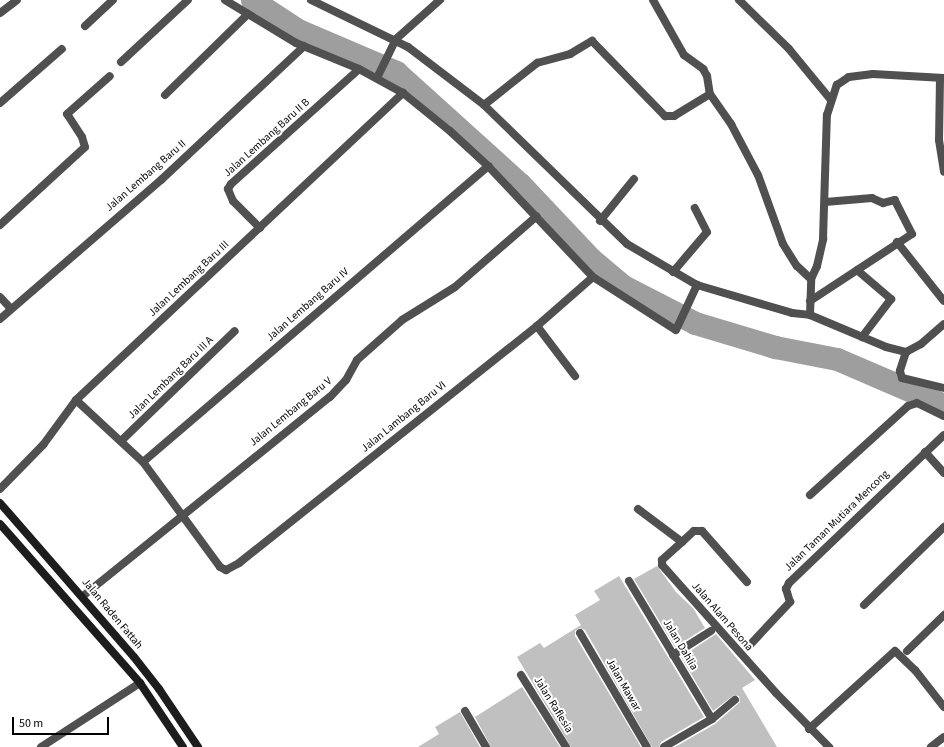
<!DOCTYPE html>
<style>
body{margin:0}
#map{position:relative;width:944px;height:747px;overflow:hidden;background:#fff;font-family:"Source Sans 3",sans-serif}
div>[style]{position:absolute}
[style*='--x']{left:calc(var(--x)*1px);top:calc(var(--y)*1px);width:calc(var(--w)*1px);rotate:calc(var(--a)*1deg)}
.river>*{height:23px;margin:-11.5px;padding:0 11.5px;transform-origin:11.5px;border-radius:11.5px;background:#9e9e9e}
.building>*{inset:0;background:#c0c0c0}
.street>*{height:8px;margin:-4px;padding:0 4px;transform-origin:4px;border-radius:4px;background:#505050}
.secondary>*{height:8px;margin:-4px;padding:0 4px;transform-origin:4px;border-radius:4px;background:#1d1d1d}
span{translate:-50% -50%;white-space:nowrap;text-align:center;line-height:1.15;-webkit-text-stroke:4px #fff;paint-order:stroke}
.street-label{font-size:11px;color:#000}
.scale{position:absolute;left:12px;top:717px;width:97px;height:18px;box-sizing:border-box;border:2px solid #000;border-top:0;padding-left:5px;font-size:12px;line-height:14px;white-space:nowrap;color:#000;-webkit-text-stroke:3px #fff;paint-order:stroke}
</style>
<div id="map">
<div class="river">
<div style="--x:252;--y:0;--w:55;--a:33.1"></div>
<div style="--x:298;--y:30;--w:107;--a:23.2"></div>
<div style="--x:396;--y:72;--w:167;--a:42.1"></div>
<div style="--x:520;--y:184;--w:103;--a:46.6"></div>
<div style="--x:591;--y:259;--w:42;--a:40.2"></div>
<div style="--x:623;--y:286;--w:81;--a:27.2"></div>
<div style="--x:695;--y:323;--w:84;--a:16.7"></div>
<div style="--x:775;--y:347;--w:63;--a:11"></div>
<div style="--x:837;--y:359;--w:116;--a:23.3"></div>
</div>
<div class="building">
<div style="clip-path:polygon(657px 566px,676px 592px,693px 608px,705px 628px,675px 647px,634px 579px)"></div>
<div style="clip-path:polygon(619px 576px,704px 717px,661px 742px,659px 747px,652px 747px,585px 630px,580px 628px,575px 631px,575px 636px,641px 747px,571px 747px,517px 657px,540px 643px,544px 648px,581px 625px,575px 615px,600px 600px,594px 591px)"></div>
<div style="clip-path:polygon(716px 634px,755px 680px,742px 688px,777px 747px,675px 747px,715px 724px,740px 702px,739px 696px,734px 695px,713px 711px,681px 657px)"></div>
<div style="clip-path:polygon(522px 687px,560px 747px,491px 747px,475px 717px)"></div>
<div style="clip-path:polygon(460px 712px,480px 747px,418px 747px,439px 734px,435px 727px)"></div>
</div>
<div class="street">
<div style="--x:225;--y:0;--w:83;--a:31.2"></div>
<div style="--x:296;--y:43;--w:68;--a:22.4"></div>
<div style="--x:359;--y:69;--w:50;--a:28.6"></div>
<div style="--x:403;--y:93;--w:60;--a:39"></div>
<div style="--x:450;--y:131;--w:52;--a:42.6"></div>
<div style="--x:488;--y:166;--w:153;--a:46.6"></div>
<div style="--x:593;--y:277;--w:98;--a:32.6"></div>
<div style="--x:676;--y:330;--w:50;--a:-65"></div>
<div style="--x:311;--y:0;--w:108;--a:25.9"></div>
<div style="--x:408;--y:47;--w:96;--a:37.3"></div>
<div style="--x:484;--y:105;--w:199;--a:44.2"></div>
<div style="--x:627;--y:244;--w:81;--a:30.4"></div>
<div style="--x:697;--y:285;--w:99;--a:16.4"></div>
<div style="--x:792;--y:313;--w:18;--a:6"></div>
<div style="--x:810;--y:315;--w:82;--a:22.8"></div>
<div style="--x:886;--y:347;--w:21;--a:14"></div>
<div style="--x:906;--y:352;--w:17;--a:-28"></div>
<div style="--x:921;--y:344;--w:30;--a:-41"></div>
<div style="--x:653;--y:0;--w:63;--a:60.6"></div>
<div style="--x:684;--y:55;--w:24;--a:36"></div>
<div style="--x:703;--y:69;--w:8;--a:60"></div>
<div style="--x:707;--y:76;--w:18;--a:81"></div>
<div style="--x:710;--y:94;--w:37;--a:55"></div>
<div style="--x:731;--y:124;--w:58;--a:62.1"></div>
<div style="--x:758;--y:175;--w:73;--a:70.1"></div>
<div style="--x:783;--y:244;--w:26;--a:58"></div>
<div style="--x:797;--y:266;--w:19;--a:43"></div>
<div style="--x:739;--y:0;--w:70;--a:44.4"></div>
<div style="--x:789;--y:49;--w:66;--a:50.5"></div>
<div style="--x:0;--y:13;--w:21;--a:-37"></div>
<div style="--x:85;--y:26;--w:38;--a:-43"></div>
<div style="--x:121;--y:62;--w:91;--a:-42.8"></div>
<div style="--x:377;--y:78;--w:43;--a:-64"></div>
<div style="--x:396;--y:39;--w:59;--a:-41.6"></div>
<div style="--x:940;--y:78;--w:62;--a:90.9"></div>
<div style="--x:939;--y:140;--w:32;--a:81"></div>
<div style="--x:165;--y:95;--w:115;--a:-44.3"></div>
<div style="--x:0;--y:103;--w:82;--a:-41.1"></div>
<div style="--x:484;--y:105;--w:68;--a:-38.4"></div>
<div style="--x:537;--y:63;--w:34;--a:-15"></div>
<div style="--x:570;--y:54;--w:26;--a:-31"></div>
<div style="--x:592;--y:41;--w:105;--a:45.8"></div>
<div style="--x:665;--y:116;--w:9;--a:0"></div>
<div style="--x:674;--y:116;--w:42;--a:-31.4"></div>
<div style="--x:600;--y:221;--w:54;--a:-51"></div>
<div style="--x:0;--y:225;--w:115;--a:-42.5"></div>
<div style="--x:85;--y:147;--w:10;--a:-107"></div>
<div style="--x:82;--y:137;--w:27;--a:-123"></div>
<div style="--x:67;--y:114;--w:57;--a:-41.5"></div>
<div style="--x:260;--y:228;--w:38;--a:-135"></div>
<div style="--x:233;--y:201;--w:13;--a:-113"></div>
<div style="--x:228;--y:189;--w:6;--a:-59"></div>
<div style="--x:231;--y:184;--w:172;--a:-41.9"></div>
<div style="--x:897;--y:242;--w:75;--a:51.5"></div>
<div style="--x:857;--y:270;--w:45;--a:40.5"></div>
<div style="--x:891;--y:299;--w:48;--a:127.3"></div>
<div style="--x:673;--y:272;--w:52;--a:-49.6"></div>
<div style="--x:707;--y:232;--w:27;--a:-117"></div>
<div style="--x:0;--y:297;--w:16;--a:47"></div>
<div style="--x:810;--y:301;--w:122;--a:-33.3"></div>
<div style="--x:912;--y:234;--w:38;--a:-117"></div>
<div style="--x:895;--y:200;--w:12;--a:166"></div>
<div style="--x:883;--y:203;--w:12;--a:-156"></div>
<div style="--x:872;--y:198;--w:47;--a:175.1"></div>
<div style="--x:810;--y:315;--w:36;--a:-88"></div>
<div style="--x:811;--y:279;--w:14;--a:-65"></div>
<div style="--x:817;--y:266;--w:28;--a:-77"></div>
<div style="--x:823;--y:239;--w:124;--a:-88.2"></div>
<div style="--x:827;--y:115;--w:32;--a:-72"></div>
<div style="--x:837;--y:85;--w:14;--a:-34"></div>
<div style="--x:849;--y:77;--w:24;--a:-7"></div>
<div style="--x:873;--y:74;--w:71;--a:3.2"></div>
<div style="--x:0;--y:319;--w:213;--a:-40.8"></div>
<div style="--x:161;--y:180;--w:196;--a:-43.1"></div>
<div style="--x:537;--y:326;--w:63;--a:52.8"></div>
<div style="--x:906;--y:352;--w:20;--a:108"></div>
<div style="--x:900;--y:371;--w:7;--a:74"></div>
<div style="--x:902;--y:378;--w:43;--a:13.4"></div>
<div style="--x:76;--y:400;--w:91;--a:42.8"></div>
<div style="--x:143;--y:462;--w:130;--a:53.7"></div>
<div style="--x:220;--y:567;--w:7;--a:27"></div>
<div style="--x:226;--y:570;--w:15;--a:-28"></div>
<div style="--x:239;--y:563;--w:381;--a:-38.5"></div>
<div style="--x:537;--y:326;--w:74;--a:-41.2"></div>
<div style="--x:121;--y:441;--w:158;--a:-44"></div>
<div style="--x:925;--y:452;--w:28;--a:48"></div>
<div style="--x:143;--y:462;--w:455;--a:-40.6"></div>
<div style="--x:0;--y:489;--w:62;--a:-45.7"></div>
<div style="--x:43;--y:445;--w:56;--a:-53.7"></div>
<div style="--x:76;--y:400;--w:449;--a:-43.2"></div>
<div style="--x:810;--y:495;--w:132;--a:-42.2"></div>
<div style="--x:908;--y:406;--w:9;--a:-18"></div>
<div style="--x:917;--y:403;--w:30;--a:26"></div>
<div style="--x:638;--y:509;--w:55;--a:36.9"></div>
<div style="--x:682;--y:542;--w:27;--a:138"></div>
<div style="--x:662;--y:560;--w:5;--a:90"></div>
<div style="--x:662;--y:565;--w:171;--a:48.3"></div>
<div style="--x:776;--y:693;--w:76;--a:45.5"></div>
<div style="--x:682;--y:542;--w:16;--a:-43"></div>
<div style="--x:694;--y:531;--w:8;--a:0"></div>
<div style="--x:702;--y:531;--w:68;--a:48.6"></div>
<div style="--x:629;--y:581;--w:161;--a:59"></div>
<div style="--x:83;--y:596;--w:317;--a:-38.9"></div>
<div style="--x:330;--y:397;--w:23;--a:-47"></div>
<div style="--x:346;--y:380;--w:23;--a:-61"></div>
<div style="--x:357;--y:360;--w:60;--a:-41.6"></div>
<div style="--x:402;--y:320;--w:62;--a:-31.9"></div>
<div style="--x:455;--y:287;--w:108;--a:-40.9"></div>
<div style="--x:864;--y:605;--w:112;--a:-44.3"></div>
<div style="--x:580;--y:633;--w:132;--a:59.6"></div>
<div style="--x:748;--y:647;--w:62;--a:-47"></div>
<div style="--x:790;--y:602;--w:14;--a:-107"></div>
<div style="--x:786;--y:589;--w:7;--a:-63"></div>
<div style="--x:789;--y:583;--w:214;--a:-43.7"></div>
<div style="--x:907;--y:651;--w:52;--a:-44.2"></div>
<div style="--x:673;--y:655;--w:45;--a:-32.3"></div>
<div style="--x:521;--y:675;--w:85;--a:58"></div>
<div style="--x:465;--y:711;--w:42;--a:59.7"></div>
<div style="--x:809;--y:729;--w:116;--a:-42.2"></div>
<div style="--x:895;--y:651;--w:28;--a:44"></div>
<div style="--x:915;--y:670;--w:47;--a:51.9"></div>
<div style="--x:41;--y:747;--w:118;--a:-32.9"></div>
<div style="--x:664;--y:747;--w:56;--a:-30.3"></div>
<div style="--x:712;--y:719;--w:30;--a:-40"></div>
<div style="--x:931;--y:747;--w:16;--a:-38"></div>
</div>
<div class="secondary">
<div style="--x:0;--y:503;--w:204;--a:49"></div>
<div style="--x:134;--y:657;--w:41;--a:52"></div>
<div style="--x:159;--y:689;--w:70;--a:56.1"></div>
<div style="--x:0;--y:524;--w:212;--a:48.6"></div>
<div style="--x:140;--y:683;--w:77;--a:56.1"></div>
</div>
<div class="street-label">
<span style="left:267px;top:138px;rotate:-42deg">Jalan Lembang Baru II B</span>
<span style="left:146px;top:176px;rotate:-41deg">Jalan Lembang Baru II</span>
<span style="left:189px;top:279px;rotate:-43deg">Jalan Lembang Baru III</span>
<span style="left:308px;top:305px;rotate:-41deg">Jalan Lembang Baru IV</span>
<span style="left:171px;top:378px;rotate:-44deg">Jalan Lembang Baru III A</span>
<span style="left:291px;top:412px;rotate:-39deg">Jalan Lembang Baru V</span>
<span style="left:404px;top:417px;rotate:-39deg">Jalan Lambang Baru VI</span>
<span style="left:837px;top:521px;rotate:-44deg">Jalan Taman Mutiara Mencong</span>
<span style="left:112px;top:614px;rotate:50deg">Jalan Raden Fattah</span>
<span style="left:722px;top:617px;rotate:49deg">Jalan Alam Pesona</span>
<span style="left:680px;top:645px;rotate:59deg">Jalan Dahlia</span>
<span style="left:623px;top:685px;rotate:60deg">Jalan Mawar</span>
<span style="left:553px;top:705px;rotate:58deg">Jalan Raflesia</span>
</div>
<div class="scale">50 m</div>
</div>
